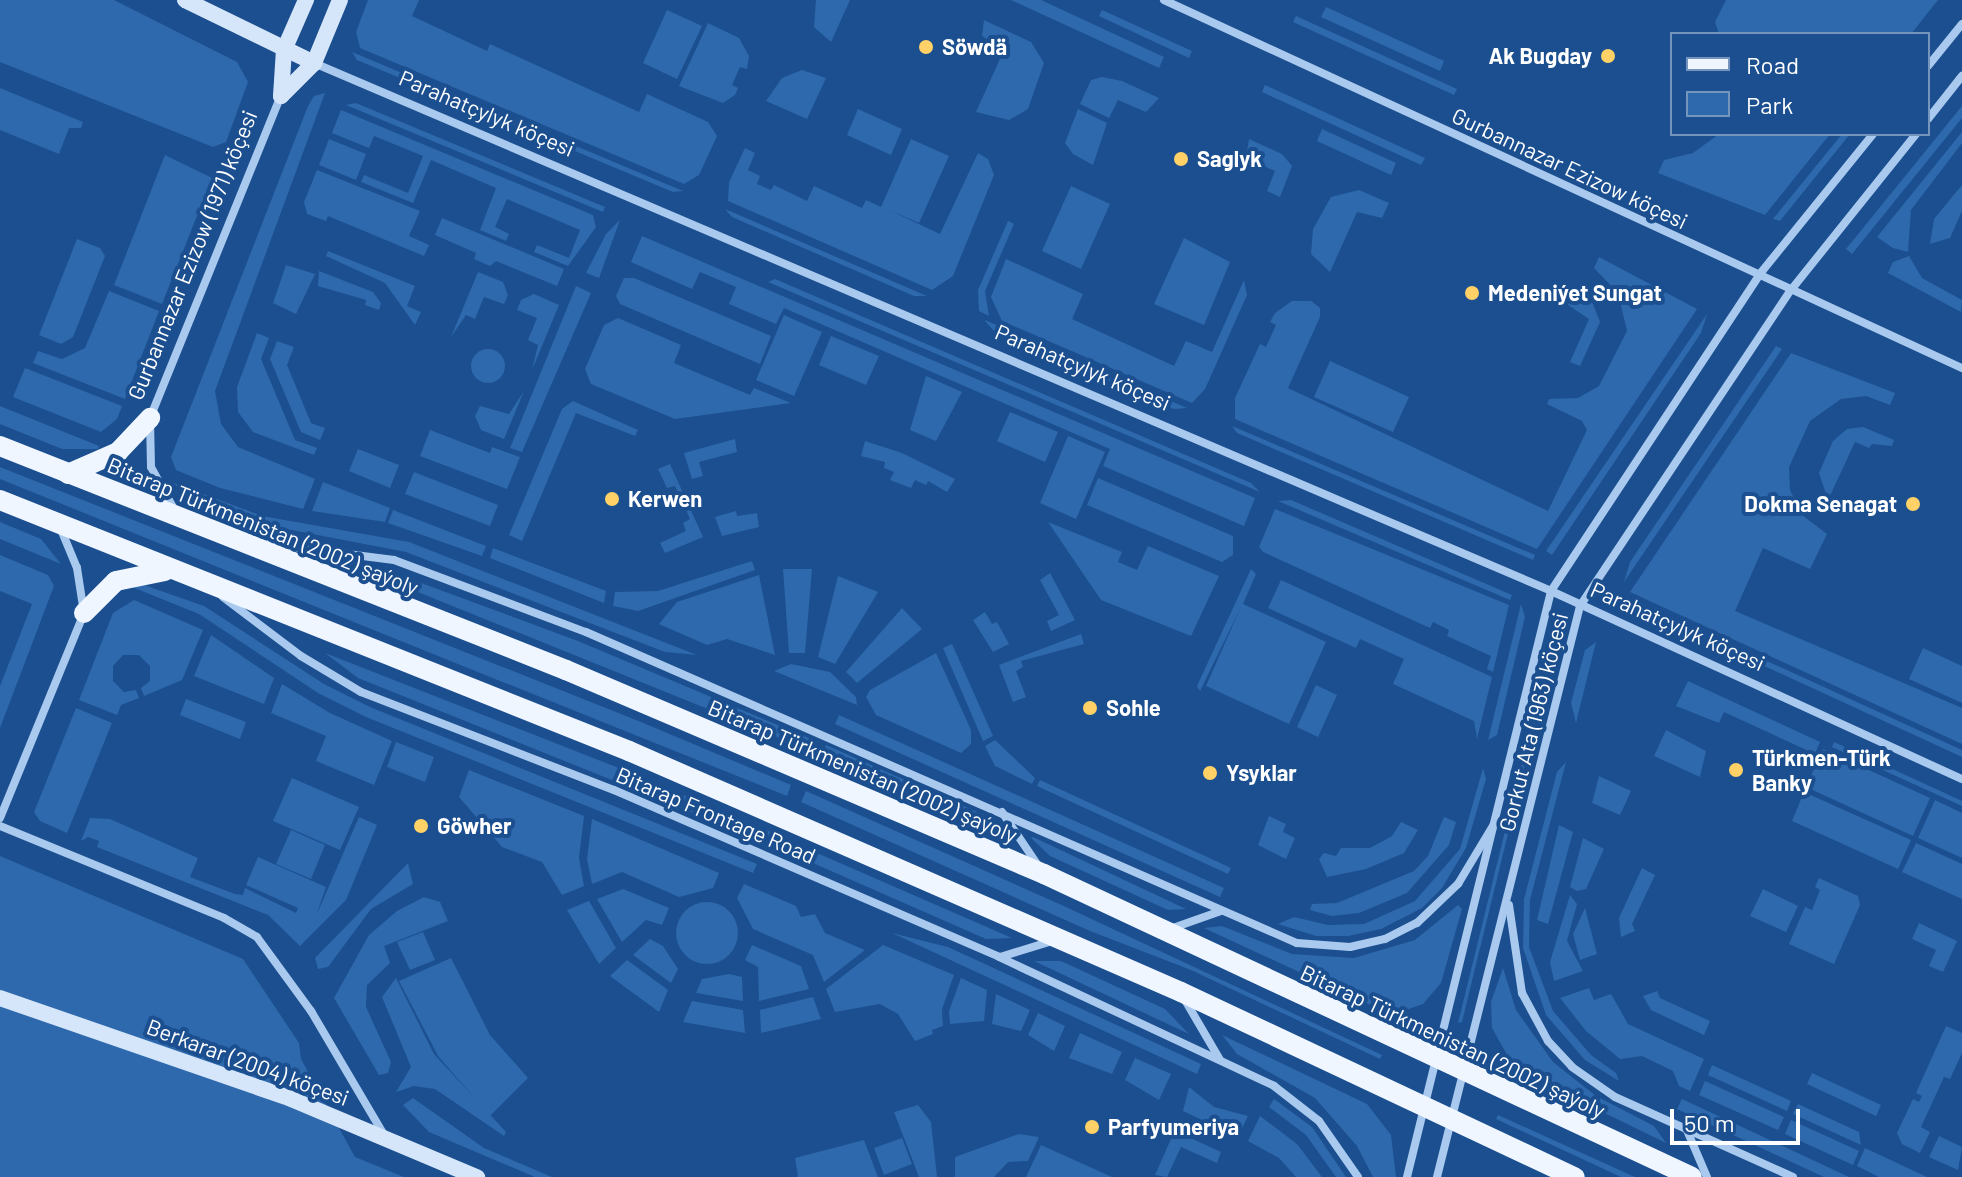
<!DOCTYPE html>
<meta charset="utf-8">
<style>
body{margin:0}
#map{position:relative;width:1962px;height:1177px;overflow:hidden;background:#1b4f8f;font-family:Barlow,sans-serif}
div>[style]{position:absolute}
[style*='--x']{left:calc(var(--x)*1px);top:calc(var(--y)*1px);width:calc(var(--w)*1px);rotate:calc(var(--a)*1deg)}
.green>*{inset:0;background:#2e69ad}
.round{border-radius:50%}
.street>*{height:8px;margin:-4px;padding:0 4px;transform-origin:4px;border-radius:4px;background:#a9c9ee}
.secondary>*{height:16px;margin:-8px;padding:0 8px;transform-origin:8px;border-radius:8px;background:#d6e6fa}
.primary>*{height:20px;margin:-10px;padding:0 10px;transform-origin:10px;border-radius:10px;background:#f0f6ff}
.dots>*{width:22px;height:22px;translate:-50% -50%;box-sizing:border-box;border:4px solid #1b4f8f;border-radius:50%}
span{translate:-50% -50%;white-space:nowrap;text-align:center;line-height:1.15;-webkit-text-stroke:8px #1b4f8f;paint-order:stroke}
.poi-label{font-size:22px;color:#fff;font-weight:700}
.left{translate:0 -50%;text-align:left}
.right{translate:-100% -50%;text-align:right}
.street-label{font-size:22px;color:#fff}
.legend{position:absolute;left:1670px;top:32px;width:260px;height:104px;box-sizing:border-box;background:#1b4f8f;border:2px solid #7695bc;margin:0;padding:10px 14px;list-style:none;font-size:24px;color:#fff}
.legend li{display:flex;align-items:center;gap:16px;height:40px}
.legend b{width:40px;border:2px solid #7695bc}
.scale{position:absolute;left:1670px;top:1109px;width:130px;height:36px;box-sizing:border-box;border:4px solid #fff;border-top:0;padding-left:10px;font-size:24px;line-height:28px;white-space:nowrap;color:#fff;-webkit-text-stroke:6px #1b4f8f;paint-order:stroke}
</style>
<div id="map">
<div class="green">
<div style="clip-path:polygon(0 0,114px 0,237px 62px,248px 82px,226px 142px,213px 147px,0 62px)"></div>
<div style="clip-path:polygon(368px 0,419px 0,412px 16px,487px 51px,490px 44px,639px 112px,647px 94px,708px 122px,717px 136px,699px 175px,684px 184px,360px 48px,356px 32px)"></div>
<div style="clip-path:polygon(816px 0,850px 0,831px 42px,814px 27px)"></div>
<div style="clip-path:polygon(1011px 0,1041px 0,1164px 57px,1159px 68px)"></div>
<div style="clip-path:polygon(1726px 0,1938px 0,1911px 34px,1719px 34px,1715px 22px)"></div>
<div style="clip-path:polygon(1326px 7px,1444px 61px,1440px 71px,1321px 17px)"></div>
<div style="clip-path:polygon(667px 10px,702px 26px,677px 79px,643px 63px)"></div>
<div style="clip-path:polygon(1102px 10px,1192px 51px,1189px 58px,1099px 16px)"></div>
<div style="clip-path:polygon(1296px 16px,1457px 89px,1454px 95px,1293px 22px)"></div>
<div style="clip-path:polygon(984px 20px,1031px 42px,1044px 63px,1028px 109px,1009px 120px,976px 112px,1004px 50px,982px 36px)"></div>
<div style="clip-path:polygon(708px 23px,739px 38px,749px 56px,747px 69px,740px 67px,732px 85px,738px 88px,735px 95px,723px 103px,679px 86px)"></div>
<div style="clip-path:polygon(352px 52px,683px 191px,673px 192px,357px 60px)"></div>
<div style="clip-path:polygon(802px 70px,826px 78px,807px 119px,766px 101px,782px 78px)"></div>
<div style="clip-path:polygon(1102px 77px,1122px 81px,1159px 98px,1146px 112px,1118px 100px,1109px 118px,1080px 104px,1091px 80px)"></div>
<div style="clip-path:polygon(1265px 85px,1425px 158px,1421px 165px,1262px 92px)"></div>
<div style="clip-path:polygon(0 88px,83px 122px,81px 128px,69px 128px,59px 154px,0 130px)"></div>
<div style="clip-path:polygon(325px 93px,215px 391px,221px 424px,238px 447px,315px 479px,303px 509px,220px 488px,176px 470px,171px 457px,308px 106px,314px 96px)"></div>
<div style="clip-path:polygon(356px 103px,605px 207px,603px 212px,346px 105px)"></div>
<div style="clip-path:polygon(1962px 106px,1962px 118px,1852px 254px,1846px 249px)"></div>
<div style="clip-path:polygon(858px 109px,902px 129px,891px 155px,847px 135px)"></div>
<div style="clip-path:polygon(1078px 109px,1107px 123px,1093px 165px,1073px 154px,1065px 143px)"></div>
<div style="clip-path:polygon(341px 110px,593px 215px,596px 227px,568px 266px,534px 252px,537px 245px,569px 258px,580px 230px,507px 199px,495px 227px,509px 234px,506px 241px,480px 230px,496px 188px,431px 160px,413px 203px,361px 182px,364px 175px,408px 193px,423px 156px,374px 136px,369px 148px,332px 133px)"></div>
<div style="clip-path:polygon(1322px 129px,1396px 163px,1391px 175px,1317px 141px)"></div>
<div style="clip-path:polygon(1962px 132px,1962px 143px,1911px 210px,1908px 252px,1893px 248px,1877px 237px)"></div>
<div style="clip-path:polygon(1719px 134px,1830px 134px,1765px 215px,1658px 173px,1664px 160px,1693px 153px)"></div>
<div style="clip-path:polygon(1842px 134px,1850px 134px,1780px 221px,1773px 219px)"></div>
<div style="clip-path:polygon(329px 139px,366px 154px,356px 180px,319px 165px)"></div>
<div style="clip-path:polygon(911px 139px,949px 156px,919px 223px,889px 210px,940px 234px,978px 153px,988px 159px,994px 175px,953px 276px,932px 290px,728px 201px,729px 182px,745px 148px,755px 153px,748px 170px,760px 176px,757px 184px,771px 190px,774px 185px,807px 201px,814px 186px,862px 208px,866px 200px,881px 207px)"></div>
<div style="clip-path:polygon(1249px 139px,1282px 154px,1292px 166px,1280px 197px,1267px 191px,1275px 171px,1246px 158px)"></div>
<div style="clip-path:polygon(165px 155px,212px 178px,162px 304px,114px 285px)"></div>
<div style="clip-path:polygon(317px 170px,420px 211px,409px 236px,429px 245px,424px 256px,328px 216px,326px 221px,307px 214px,304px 202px)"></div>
<div style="clip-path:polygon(1962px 185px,1962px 211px,1950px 238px,1930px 244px,1934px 219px)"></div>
<div style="clip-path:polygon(1071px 186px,1110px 204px,1081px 269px,1042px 251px)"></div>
<div style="clip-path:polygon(1359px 190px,1389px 203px,1382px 218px,1357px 212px,1330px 272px,1311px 254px,1313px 229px,1331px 197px)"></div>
<div style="clip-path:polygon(725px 209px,927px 296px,914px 296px,732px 217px)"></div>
<div style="clip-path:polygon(442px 218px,564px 269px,557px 286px,496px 261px,490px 266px,474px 259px,476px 253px,435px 235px)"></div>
<div style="clip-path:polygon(620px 220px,599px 278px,586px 273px,606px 234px)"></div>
<div style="clip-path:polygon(1008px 221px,1014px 224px,985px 291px,989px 316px,979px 311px,978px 290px)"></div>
<div style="clip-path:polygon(642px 236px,1255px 498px,1244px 526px,1103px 466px,1110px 449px,784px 308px,776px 324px,729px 304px,736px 287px,700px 272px,692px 289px,631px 262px)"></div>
<div style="clip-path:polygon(1184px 238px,1230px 262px,1204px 325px,1154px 304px)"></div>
<div style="clip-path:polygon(77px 239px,100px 248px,105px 256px,73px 337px,61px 344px,39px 335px)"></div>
<div style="clip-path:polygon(328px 251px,415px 286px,407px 306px,421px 312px,415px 325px,385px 283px,326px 256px)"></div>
<div style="clip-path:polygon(1909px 256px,1922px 278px,1962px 300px,1961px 312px,1888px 273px,1893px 262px)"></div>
<div style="clip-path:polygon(1599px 257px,1697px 309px,1537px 549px,1235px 419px,1235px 398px,1260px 344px,1266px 347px,1276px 325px,1270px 322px,1275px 313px,1292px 301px,1311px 301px,1320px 308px,1320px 317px,1288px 388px,1548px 511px,1587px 430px,1582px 421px,1547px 404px,1549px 399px,1578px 398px,1599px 386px,1627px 331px,1618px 293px,1594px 268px)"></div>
<div style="clip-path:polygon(1006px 259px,1083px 294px,1072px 319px,1174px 366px,1186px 341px,1212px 352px,1244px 280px,1247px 295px,1205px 389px,1192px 403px,1002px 321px,991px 297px)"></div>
<div style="clip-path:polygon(286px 265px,315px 274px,296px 314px,273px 303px)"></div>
<div style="clip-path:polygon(319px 271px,373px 292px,381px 303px,379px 310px,365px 305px,366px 300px,318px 286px)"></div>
<div style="clip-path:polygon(478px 272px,503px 282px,508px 295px,504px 304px,484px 297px,475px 319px,466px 315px,451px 337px)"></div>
<div style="clip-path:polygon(624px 278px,634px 278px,771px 336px,760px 364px,620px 304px,616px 296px)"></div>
<div style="clip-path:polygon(775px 279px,1251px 483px,1260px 492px,768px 282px)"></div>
<div style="clip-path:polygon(576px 286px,591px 293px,522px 452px,510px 448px)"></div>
<div style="clip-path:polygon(1575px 290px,1593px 304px,1600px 322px,1580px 366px,1570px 362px,1589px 319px,1568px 305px)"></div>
<div style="clip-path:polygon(109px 291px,159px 311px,125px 399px,33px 363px,38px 351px,62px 359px,85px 348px)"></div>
<div style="clip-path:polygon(534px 294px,559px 305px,532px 370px,538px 345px,528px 340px,537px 318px,517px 310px,521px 300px)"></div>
<div style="clip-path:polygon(1707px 314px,1701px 333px,1552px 555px,1546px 551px)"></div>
<div style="clip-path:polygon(784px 315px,822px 332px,794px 396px,756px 380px)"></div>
<div style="clip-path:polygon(618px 318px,681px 345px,674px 363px,750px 395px,754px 388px,791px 403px,675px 419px,591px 384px,585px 369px,604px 325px)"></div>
<div style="clip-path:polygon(985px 321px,985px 320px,1187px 408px,1174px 409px,995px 332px)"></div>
<div style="clip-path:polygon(257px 333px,269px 338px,261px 359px,295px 440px,317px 448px,314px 455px,253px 432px,238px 412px,237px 387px)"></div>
<div style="clip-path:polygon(831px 336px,879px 356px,866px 385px,819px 365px)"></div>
<div style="clip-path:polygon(277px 341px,294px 347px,287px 365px,311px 423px,325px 428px,320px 440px,301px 432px,270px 359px)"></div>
<div style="clip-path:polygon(1776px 346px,1782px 349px,1624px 582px,1630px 562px)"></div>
<div class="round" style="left:471px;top:349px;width:34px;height:34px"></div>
<div style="clip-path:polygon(1791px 353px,1895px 393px,1890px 405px,1866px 396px,1841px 399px,1810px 421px,1789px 467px,1790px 490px,1802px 515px,1827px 534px,1810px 569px,1763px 548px,1735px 611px,1962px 708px,1962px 744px,1630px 592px)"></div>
<div style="clip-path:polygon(1330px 361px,1409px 397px,1393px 432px,1314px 397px)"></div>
<div style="clip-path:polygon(25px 368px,122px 406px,117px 419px,101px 432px,13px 397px)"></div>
<div style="clip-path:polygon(926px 376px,962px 392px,936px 441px,910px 430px)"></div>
<div style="clip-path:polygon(524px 391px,504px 439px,481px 430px,475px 416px,480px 406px,509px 414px)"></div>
<div style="clip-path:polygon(573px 401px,638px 430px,635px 436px,576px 413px,522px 541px,509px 535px,562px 409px)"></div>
<div style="clip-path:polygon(0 406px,99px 446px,98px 449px,62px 449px,0 424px)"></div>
<div style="clip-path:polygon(1010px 412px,1058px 432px,1045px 462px,997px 441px)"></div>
<div style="clip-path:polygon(1232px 426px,1535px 555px,1533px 560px,1237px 433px)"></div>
<div style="clip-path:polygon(1863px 427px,1894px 440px,1892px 446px,1872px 444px,1869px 448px,1855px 442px,1828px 500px,1819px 473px,1833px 441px,1847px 429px)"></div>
<div style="clip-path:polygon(430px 430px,490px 453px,492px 447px,520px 457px,507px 489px,420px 456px)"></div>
<div style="clip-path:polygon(1068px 436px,1105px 452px,1076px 519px,1040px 503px)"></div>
<div style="clip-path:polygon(735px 439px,737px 452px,699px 462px,703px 476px,692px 479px,684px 453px)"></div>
<div style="clip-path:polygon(865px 441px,902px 453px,955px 479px,947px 492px,928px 481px,926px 485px,915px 480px,911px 488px,890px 480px,894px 472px,884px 468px,885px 462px,861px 456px)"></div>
<div style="clip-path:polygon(358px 449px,399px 465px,390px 488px,349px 471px)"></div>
<div style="clip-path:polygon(670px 464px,703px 537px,665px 553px,660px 543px,686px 531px,683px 523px,690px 519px,675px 486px,667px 488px,658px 469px)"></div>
<div style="clip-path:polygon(0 467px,641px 722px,791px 785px,787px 796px,443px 658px,0 479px)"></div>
<div style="clip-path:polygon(414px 472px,498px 505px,490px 526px,405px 494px)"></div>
<div style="clip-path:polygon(1098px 478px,1233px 536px,1233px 555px,1222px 562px,1087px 505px)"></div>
<div style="clip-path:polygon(323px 482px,390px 508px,385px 522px,312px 511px)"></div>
<div style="clip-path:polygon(174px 483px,262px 516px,409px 542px,697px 655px,665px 652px,406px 552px,235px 519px,188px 500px)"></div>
<div style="clip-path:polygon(1291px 500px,1512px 595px,1510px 600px,1278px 501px)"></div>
<div style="clip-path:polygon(1275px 509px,1509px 605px,1493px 672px,1487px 669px,1491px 656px,1447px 636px,1449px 630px,1433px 622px,1430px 628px,1263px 552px,1259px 547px)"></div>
<div style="clip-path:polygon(393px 510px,486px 546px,482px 556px,388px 523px)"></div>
<div style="clip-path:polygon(736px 511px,737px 516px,757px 513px,759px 527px,722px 536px,715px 517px)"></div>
<div style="clip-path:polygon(0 522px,41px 539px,61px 564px,0 539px)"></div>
<div style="clip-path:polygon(1048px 522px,1122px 552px,1118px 562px,1137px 570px,1148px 546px,1219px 576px,1191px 636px,1101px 600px)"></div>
<div style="clip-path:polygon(493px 548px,606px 591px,604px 603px,490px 558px)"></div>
<div style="clip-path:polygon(0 555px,48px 575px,54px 586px,0 728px,0 686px,32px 604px,0 591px)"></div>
<div style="clip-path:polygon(752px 561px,755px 570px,638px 611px,613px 606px,615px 592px,658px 591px)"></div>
<div style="clip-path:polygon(351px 565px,405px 577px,578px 641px,811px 739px,807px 749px)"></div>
<div style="clip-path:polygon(783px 569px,812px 569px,805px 653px,789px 653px)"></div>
<div style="clip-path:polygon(1251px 569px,1256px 574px,1243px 604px,1326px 642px,1289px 724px,1206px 686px,1240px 609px,1200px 691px,1197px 686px)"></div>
<div style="clip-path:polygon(1050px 573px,1075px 620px,1051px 631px,1047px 621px,1059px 615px,1040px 580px)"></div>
<div style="clip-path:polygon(759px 575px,775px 655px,727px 639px,707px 645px,659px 624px,677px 602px)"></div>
<div style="clip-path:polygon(838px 576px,878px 592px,835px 664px,818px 657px)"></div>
<div style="clip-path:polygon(1281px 580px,1492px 677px,1477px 739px,1474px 721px,1393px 684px,1404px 659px,1360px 639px,1356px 648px,1268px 608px)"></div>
<div style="clip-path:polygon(144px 585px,204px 606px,324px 684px,370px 707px,757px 864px,753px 873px,366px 717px,318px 693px,199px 614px,132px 587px)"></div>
<div style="clip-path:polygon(1629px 598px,1962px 750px,1962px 757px,1636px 607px)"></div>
<div style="clip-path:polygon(134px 600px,203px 630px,182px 680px,144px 696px,141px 688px,150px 681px,150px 666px,139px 655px,123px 655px,113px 666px,113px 681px,124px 692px,136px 690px,139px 698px,121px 705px,117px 715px,79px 700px,113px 613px)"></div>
<div style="clip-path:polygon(1521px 604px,1525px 617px,1497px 735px,1488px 740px)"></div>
<div style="clip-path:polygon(902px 608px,922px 629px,857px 683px,846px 672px)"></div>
<div style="clip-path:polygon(985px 612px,992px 624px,997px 622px,1009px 644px,993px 652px,973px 620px)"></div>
<div style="clip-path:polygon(1081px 634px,1084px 644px,1021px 661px,1023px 667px,1016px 671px,1026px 697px,1013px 702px,999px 665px)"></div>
<div style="clip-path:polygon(1557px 634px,1462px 1022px,1458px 1023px,1553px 635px)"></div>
<div style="clip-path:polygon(211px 635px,274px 678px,264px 704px,194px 676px)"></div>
<div style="clip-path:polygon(1596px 642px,1576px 723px,1571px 703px,1585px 650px)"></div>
<div style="clip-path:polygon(952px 644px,993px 736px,983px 741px,943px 648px)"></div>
<div style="clip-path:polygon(1923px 648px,1962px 666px,1962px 703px,1909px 679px)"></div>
<div style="clip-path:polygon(325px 653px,624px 770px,771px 832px,766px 842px,358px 678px)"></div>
<div style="clip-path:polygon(936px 653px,971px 730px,971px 744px,961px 753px,876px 715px,866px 697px,870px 690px)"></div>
<div style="clip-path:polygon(791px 664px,830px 672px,856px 697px,857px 705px,774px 671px)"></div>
<div style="clip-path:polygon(1688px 681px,1820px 742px,1815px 754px,1724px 712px,1719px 723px,1676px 706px)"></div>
<div style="clip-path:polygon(282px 684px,330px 713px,392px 741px,374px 785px,316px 761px,326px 736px,271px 713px)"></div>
<div style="clip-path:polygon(1316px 685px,1337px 695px,1318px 737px,1297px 727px)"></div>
<div style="clip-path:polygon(186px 699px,246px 722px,240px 739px,180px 715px)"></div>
<div style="clip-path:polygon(76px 708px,112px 723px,67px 833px,40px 821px,34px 812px)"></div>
<div style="clip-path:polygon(839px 715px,1224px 888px,1220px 897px,835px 724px)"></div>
<div style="clip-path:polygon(1666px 730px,1706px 751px,1700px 777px,1654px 756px)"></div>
<div style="clip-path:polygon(995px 740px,1035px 778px,1032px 784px,995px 766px,985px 746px)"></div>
<div style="clip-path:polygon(396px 742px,434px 757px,425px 782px,387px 767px)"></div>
<div style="clip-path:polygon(1834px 742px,1962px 801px,1962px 806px,1832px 747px)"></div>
<div style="clip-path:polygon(826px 745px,984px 815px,989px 830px,821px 756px)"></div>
<div style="clip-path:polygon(1823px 749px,1930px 798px,1913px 836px,1806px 787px)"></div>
<div style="clip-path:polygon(1566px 762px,1530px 900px,1529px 947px,1553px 1011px,1591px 1055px,1616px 1073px,1619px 1081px,1585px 1060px,1546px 1015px,1523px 948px,1524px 899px,1557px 772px)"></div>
<div style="clip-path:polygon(1483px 768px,1486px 779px,1466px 848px,1442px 888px,1422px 908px,1381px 929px,1348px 936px,1316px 936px,1278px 924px,1294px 917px,1328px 925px,1364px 924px,1415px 901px,1460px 849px)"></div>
<div style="clip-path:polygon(469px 770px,584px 816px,579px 858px,584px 886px,562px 895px,542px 862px,502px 847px,459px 797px)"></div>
<div style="clip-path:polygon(1599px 776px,1631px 791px,1620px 815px,1592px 803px)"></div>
<div style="clip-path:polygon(292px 778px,359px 807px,340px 850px,273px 821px)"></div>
<div style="clip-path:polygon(1040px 780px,1231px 868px,1228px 874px,1037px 786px)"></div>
<div style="clip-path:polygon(806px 791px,1066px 907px,1382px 1055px,1380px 1059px,1191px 970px,1090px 931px,801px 802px)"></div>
<div style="clip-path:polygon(1804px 792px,1911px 840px,1898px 869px,1792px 821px)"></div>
<div style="clip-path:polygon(1935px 800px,1962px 813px,1962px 858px,1918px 838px)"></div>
<div style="clip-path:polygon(1269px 816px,1286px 824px,1283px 832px,1295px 838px,1286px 859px,1258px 845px)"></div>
<div style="clip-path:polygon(359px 817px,377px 825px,346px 900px,300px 946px,268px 915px,97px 847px,99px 841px,88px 837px,81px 841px,90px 818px,110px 819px,198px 858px,190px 877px,235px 894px,243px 895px,245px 888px,296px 913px,298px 908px,246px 885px,258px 857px,326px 887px,316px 916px)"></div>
<div style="clip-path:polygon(1444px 817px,1456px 822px,1449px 845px,1407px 893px,1359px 913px,1332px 916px,1310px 910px,1312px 904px,1337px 903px,1414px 871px,1428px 856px)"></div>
<div style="clip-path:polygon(592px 819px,719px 873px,713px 888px,679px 897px,622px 872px,592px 884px,587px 859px)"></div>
<div style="clip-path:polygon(1401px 822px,1418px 830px,1404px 853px,1366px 869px,1327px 877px,1319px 859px,1324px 853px,1336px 856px,1341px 848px,1370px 848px,1392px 836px)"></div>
<div style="clip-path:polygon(1559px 825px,1573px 832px,1548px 924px,1537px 920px)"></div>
<div style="clip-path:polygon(291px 830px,325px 845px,311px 879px,276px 864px)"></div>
<div style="clip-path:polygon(1031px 838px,1033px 837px,1186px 909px,1168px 910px,1050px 856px)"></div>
<div style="clip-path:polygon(1583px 838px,1604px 849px,1586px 889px,1577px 891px,1570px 887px)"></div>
<div style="clip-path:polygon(785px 839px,1012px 938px,986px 939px,781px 849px)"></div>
<div style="clip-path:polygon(1916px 843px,1962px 864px,1962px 899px,1902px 872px)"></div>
<div style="clip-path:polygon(0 856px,243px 959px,299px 1043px,301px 1059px,355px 1157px,404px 1177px,0 1177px)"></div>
<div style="clip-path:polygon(408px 863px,413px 884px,371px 909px,328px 967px,318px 969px,315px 958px)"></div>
<div style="clip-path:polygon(1642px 868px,1655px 875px,1632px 924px,1635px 931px,1621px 937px,1619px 918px)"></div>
<div style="clip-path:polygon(1819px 878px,1858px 896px,1860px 905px,1834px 964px,1789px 944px,1805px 907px,1812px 910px,1820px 890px,1815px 887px)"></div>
<div style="clip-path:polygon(744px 884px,796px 906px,801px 917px,815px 914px,825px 933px,865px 950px,824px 982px,813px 955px,753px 929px,737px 898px)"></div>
<div style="clip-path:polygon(623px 889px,669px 908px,662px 925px,646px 920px,622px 942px,597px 899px)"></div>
<div style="clip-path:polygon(1763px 889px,1798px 906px,1786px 932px,1750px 916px)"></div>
<div style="clip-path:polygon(1570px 895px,1577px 904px,1567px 941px,1583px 971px,1554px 981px,1550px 962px)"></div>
<div style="clip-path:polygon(424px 897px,440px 902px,448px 921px,384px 946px,390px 963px,367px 985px,366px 1007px,391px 1062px,388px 1073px,379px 1075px,334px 998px,369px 935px,397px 911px)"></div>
<div style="clip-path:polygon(589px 901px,616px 948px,599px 964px,567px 910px)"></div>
<div class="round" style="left:676px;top:902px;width:62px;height:62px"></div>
<div style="clip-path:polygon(1458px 905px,1462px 909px,1441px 983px,1423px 1004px,1400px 1012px,1381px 1010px,1204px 928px,1222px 926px,1292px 954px,1354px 958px,1415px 940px)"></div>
<div style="clip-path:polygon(1585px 908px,1597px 954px,1580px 960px,1573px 934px)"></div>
<div style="clip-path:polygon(1919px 923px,1957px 941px,1943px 972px,1929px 966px,1936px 950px,1912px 939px)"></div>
<div style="clip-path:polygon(423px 932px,435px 960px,410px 970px,397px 942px)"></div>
<div style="clip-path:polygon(892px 933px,948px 947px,1201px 1064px,1197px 1074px)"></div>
<div style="clip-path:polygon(650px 939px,663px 946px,678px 969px,671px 983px,633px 955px)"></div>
<div style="clip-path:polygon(752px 945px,801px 966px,809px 989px,759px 1001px,758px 967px,745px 960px)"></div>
<div style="clip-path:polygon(883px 945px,954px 975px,942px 1009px,943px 1026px,932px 1030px,933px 1034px,915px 1041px,898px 1014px,880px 1004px,835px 1012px,826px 989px)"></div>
<div style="clip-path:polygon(451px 958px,490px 1035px,528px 1078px,490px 1116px,438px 1056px,399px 981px)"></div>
<div style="clip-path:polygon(627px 960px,668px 990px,659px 1012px,610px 976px)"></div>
<div style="clip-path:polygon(1034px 961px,1061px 961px,1165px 1009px,1189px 1034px)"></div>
<div style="clip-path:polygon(1503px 968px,1516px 1010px,1553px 1062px,1596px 1096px,1654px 1126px,1666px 1143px,1515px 1069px,1492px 1028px,1491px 1002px)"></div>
<div style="clip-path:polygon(729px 974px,742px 977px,743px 1001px,696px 993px,702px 979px)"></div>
<div style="clip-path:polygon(396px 978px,434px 1054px,506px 1132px,504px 1136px,435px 1089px,414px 1086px,396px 1092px,411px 1067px,382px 997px)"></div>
<div style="clip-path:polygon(961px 978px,987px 990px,984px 1021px,950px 1024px,949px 1011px)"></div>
<div style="clip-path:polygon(1589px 988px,1594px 1000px,1611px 994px,1628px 1024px,1704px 1059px,1690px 1091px,1679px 1086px,1673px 1071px,1642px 1056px,1620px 1059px,1586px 1031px,1560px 998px)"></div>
<div style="clip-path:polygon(1657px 991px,1660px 998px,1710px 1021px,1704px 1035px,1651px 1010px,1643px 996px)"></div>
<div style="clip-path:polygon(996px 994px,1030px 1010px,1021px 1031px,992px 1024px)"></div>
<div style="clip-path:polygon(813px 997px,821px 1019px,761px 1033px,760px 1010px)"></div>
<div style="clip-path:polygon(692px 1001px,743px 1010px,745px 1033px,683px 1022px)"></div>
<div style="clip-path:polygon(1038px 1013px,1065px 1026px,1054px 1051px,1028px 1035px)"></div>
<div style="clip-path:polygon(1946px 1026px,1962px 1033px,1962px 1053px,1950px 1079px,1944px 1077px,1921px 1127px,1930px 1132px,1920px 1153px,1902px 1144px,1897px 1133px,1913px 1099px,1919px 1102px,1922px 1096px,1916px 1093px)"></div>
<div style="clip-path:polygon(1080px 1033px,1122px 1052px,1112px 1074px,1069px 1058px)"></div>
<div style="clip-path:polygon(1222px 1035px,1367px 1104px,1391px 1135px,1396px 1177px,1373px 1177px,1357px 1146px,1315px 1098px,1237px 1054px)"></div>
<div style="clip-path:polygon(1135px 1058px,1171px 1074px,1159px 1100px,1125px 1080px)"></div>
<div style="clip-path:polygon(1712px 1065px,1791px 1101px,1787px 1111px,1708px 1075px)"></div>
<div style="clip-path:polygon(1812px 1073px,1881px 1105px,1876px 1116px,1807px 1084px)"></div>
<div style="clip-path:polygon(1705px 1081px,1784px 1117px,1778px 1130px,1699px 1095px)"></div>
<div style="clip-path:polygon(1189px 1087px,1214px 1107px,1248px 1116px,1238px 1137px,1183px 1111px)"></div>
<div style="clip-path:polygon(413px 1098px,484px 1148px,552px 1177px,535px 1177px,429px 1132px,403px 1105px)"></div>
<div style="clip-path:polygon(1274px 1099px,1312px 1127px,1346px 1177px,1336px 1177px,1306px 1135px,1269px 1107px)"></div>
<div style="clip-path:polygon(1682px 1099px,1849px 1177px,1824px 1177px,1677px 1109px)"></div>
<div style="clip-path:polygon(1798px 1104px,1859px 1132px,1861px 1145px,1793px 1114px)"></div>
<div style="clip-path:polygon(918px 1105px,931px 1122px,937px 1177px,919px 1177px,894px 1112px)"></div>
<div style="clip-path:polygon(1498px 1115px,1635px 1177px,1621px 1177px,1496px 1119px)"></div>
<div style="clip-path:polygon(1260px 1116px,1297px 1144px,1322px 1177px,1296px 1177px,1279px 1158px,1248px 1141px)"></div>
<div style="clip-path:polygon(1791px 1120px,1859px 1151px,1853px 1165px,1785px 1134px)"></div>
<div style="clip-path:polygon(1019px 1134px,1039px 1137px,1028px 1161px,1008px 1162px,994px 1177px,955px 1177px,955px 1157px)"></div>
<div style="clip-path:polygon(1182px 1134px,1221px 1152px,1217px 1163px,1181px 1147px,1167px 1177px,1155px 1175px,1171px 1139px)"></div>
<div style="clip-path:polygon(1939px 1136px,1962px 1147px,1958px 1170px,1929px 1157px)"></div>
<div style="clip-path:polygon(902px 1138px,912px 1164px,884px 1175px,874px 1148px)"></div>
<div style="clip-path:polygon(864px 1140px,878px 1177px,798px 1177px,795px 1158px)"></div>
<div style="clip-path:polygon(1041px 1145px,1112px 1177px,1026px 1177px)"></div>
<div style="clip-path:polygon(1865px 1148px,1927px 1177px,1879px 1177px,1857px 1166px)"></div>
</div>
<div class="street">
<div style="--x:1164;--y:0;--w:879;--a:24.76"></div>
<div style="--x:314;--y:63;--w:1345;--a:23.11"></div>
<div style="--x:1551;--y:591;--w:452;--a:24.6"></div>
<div style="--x:1928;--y:66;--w:54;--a:-51"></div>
<div style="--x:1928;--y:119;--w:55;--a:-51.7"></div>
<div style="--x:175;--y:511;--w:50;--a:-118.6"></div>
<div style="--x:151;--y:467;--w:49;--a:-91.2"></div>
<div style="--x:150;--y:418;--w:348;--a:-67.9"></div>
<div style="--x:269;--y:544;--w:126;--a:7.3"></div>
<div style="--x:394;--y:560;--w:205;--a:20.6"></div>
<div style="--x:586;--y:632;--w:776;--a:23.63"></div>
<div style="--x:1297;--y:943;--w:53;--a:4.3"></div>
<div style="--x:1350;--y:947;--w:36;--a:-13"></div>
<div style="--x:1385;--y:939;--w:36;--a:-27"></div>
<div style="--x:1417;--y:923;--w:57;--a:-43.6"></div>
<div style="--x:1458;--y:884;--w:70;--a:-59"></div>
<div style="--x:223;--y:597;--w:98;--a:37.1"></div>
<div style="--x:301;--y:656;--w:70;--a:31"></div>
<div style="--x:361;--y:692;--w:271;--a:21.2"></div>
<div style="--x:614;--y:790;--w:420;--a:23.4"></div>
<div style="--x:999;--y:957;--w:304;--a:25.1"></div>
<div style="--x:1274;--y:1086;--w:57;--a:37.9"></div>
<div style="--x:1319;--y:1121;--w:68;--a:55.1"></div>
<div style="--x:1002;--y:812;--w:66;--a:56.1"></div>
<div style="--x:0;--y:818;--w:222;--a:-67.7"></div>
<div style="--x:84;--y:613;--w:46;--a:-98.8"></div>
<div style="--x:77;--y:568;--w:44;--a:-112.5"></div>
<div style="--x:0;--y:826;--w:242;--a:22.3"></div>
<div style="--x:224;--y:918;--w:38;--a:30"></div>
<div style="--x:257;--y:937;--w:92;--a:53.9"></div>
<div style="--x:311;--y:1011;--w:144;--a:59.5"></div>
<div style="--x:1509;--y:905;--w:89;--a:81.6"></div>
<div style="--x:1522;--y:993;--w:55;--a:61.6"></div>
<div style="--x:1548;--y:1041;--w:35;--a:47"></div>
<div style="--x:1572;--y:1067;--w:52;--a:34.9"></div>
<div style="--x:1615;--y:1097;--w:195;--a:24.2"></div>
<div style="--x:1170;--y:929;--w:54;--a:-19.4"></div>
<div style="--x:1000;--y:957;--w:54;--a:-17.1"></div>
<div style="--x:1185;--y:1000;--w:69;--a:59.7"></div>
<div style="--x:1686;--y:1128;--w:53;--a:66.8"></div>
<div style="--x:1407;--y:1177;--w:603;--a:-76.19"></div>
<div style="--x:1551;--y:591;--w:378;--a:-56.6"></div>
<div style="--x:1759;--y:275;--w:181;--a:-51"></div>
<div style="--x:1437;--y:1177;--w:589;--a:-75.94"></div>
<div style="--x:1580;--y:606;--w:380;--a:-56.3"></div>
<div style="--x:1791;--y:290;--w:200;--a:-51.3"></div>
</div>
<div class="secondary">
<div style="--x:185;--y:0;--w:144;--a:26"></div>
<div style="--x:281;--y:96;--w:47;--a:-45"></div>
<div style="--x:314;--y:63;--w:68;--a:-67.6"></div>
<div style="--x:281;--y:96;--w:46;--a:-86.3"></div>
<div style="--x:284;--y:50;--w:55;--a:-66.3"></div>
<div style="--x:0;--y:998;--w:308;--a:19.1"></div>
<div style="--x:291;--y:1099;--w:202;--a:22.8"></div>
</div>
<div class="primary">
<div style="--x:0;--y:446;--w:609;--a:21.59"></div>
<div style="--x:566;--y:670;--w:520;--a:23.11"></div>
<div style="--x:1044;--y:874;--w:715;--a:25.06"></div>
<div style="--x:68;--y:474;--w:55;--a:-23.7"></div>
<div style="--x:118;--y:452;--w:47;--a:-46.7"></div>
<div style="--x:0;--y:500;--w:677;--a:21.75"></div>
<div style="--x:629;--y:751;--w:602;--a:23.59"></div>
<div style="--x:1181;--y:992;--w:435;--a:25.2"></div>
<div style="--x:84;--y:613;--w:45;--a:-45"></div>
<div style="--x:116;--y:581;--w:50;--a:-11.5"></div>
</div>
<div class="dots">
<div style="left:926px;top:47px;background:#ffd166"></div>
<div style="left:1608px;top:56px;background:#ffd166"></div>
<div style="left:1181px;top:159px;background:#ffd166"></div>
<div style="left:1472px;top:293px;background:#ffd166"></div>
<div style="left:612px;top:499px;background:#ffd166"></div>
<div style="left:1913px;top:504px;background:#ffd166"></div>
<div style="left:1090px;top:708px;background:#ffd166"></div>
<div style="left:1736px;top:770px;background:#ffd166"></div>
<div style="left:1210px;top:773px;background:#ffd166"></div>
<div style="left:421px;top:826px;background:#ffd166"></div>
<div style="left:1092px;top:1127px;background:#ffd166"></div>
</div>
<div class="poi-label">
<span class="left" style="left:942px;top:47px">Söwdä</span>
<span class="right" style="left:1592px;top:56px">Ak Bugday</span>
<span class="left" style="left:1197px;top:159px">Saglyk</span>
<span class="left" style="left:1488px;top:293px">Medeniýet Sungat</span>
<span class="left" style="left:628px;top:499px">Kerwen</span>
<span class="right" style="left:1897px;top:504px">Dokma Senagat</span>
<span class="left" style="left:1106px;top:708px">Sohle</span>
<span class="left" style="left:1752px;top:770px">Türkmen-Türk<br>Banky</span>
<span class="left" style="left:1226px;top:773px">Ysyklar</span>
<span class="left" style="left:437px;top:826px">Göwher</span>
<span class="left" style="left:1108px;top:1127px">Parfyumeriya</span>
</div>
<div class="street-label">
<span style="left:487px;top:113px;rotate:23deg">Parahatçylyk köçesi</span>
<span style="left:1570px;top:168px;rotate:25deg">Gurbannazar Ezizow köçesi</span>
<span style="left:192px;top:255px;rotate:-68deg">Gurbannazar Ezizow (1971) köçesi</span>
<span style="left:1083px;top:367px;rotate:23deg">Parahatçylyk köçesi</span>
<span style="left:263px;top:526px;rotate:22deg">Bitarap Türkmenistan (2002) şaýoly</span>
<span style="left:1678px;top:626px;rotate:24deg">Parahatçylyk köçesi</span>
<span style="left:1533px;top:722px;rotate:-76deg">Gorkut Ata (1963) köçesi</span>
<span style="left:863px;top:771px;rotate:23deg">Bitarap Türkmenistan (2002) şaýoly</span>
<span style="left:716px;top:815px;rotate:23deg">Bitarap Frontage Road</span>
<span style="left:1453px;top:1041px;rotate:25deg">Bitarap Türkmenistan (2002) şaýoly</span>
<span style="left:248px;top:1062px;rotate:20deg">Berkarar (2004) köçesi</span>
</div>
<ul class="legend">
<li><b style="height:10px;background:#f0f6ff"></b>Road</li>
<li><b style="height:22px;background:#2e69ad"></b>Park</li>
</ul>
<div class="scale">50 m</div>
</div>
